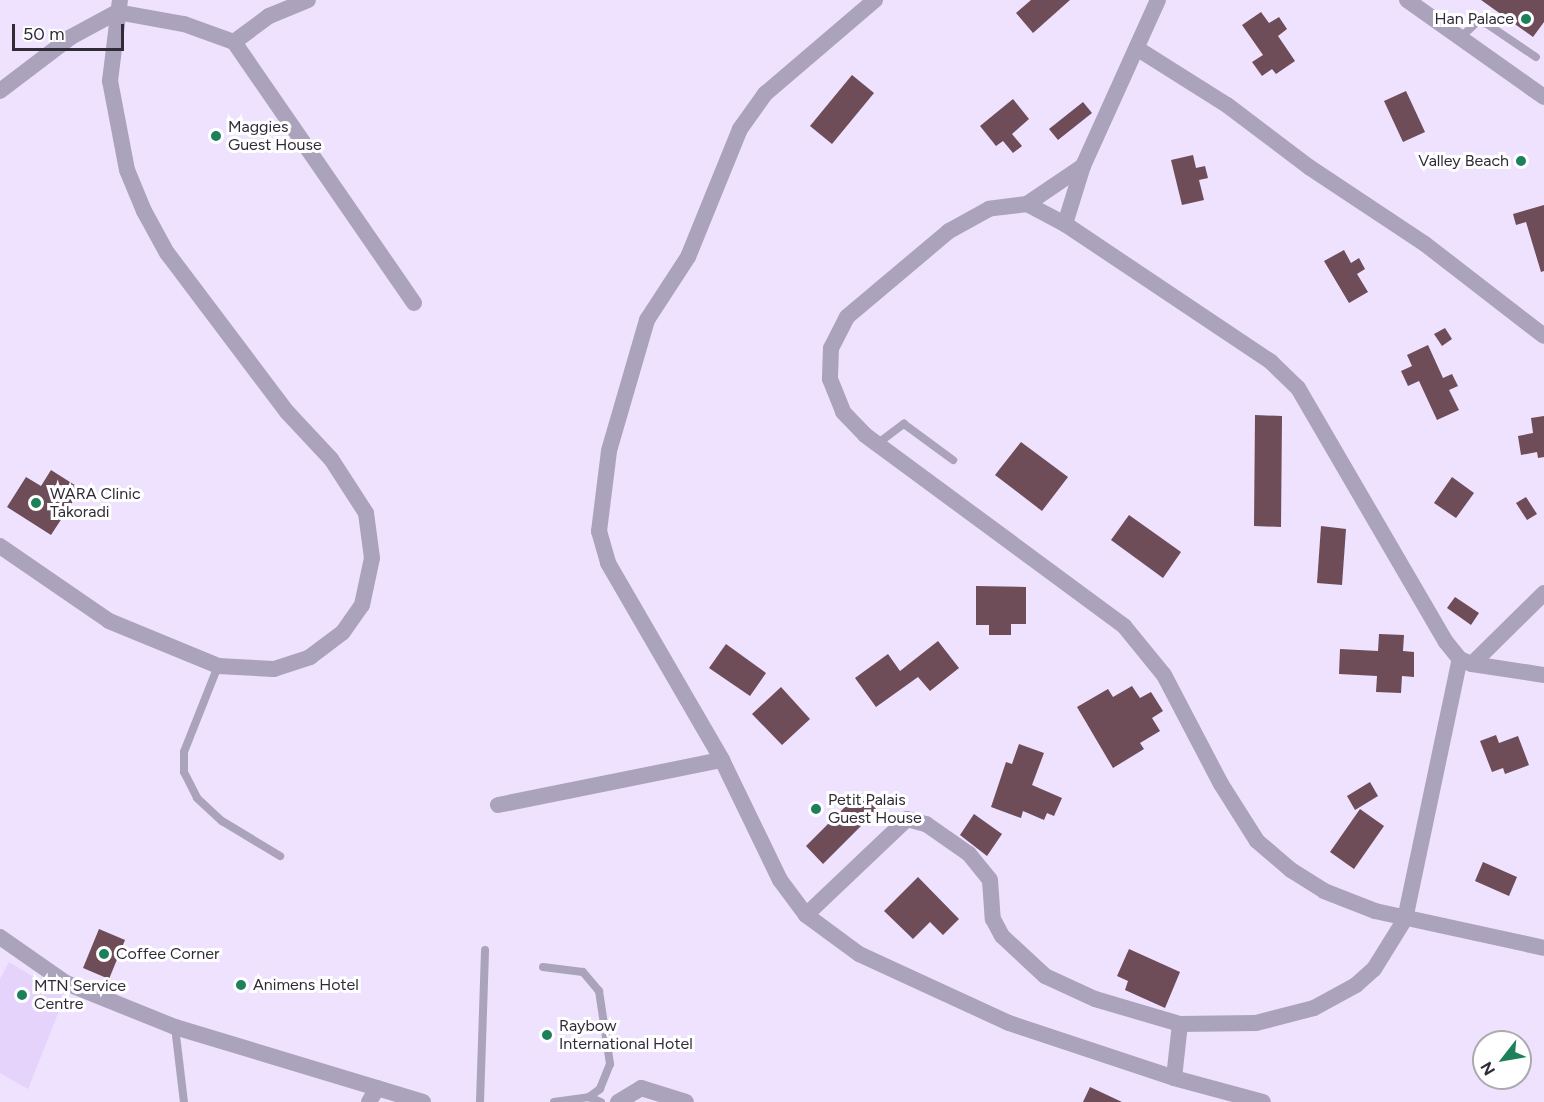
<!DOCTYPE html>
<style>
body{margin:0}
#map{position:relative;width:1544px;height:1102px;overflow:hidden;background:#eee2fe;font-family:Figtree,sans-serif}
div>[style]{position:absolute}
[style*='--x']{left:calc(var(--x)*1px);top:calc(var(--y)*1px);width:calc(var(--w)*1px);rotate:calc(var(--a)*1deg)}
.built>*{inset:0;background:#e5d3fb}
.building>*{inset:0;background:#6e4c58}
.lane>*{height:8px;margin:-4px;padding:0 4px;transform-origin:4px;border-radius:4px;background:#aba2bc}
.street>*{height:16px;margin:-8px;padding:0 8px;transform-origin:8px;border-radius:8px;background:#aba2bc}
.dots>*{width:16px;height:16px;translate:-50% -50%;box-sizing:border-box;border:3px solid #fff;border-radius:50%}
span{translate:-50% -50%;white-space:nowrap;text-align:center;line-height:1.15;-webkit-text-stroke:6px #fff;paint-order:stroke}
.poi-label{font-size:16px;color:#312b38}
.right{translate:-100% -50%;text-align:right}
.left{translate:0 -50%;text-align:left}
.north{position:absolute;left:1472px;top:1030px;width:60px;height:60px;box-sizing:border-box;background:#fff;border:2px solid #adaaaf;border-radius:50%;rotate:239deg;font-size:16px;font-weight:700;line-height:24px;text-align:center;color:#312b38}
.north::after{content:'';display:block;margin:auto;width:21px;height:27px;background:#1c805a;clip-path:polygon(50% 0,100% 100%,50% 72%,0 100%)}
.scale{position:absolute;left:12px;top:24px;width:112px;height:27px;box-sizing:border-box;border:3px solid #312b38;border-top:0;padding-left:8px;font-size:18px;line-height:21px;white-space:nowrap;color:#312b38;-webkit-text-stroke:4px #fff;paint-order:stroke}
</style>
<div id="map">
<div class="built">
<div style="clip-path:polygon(9px 962px,65px 996px,28px 1089px,0 1073px,0 979px)"></div>
</div>
<div class="building">
<div style="clip-path:polygon(1031px 0,1070px 0,1033px 33px,1016px 13px)"></div>
<div style="clip-path:polygon(1481px 0,1544px 0,1544px 22px,1533px 37px)"></div>
<div style="clip-path:polygon(1261px 12px,1269px 23px,1279px 17px,1287px 29px,1278px 36px,1295px 61px,1276px 74px,1272px 69px,1262px 76px,1252px 62px,1263px 55px,1242px 25px)"></div>
<div style="clip-path:polygon(852px 75px,874px 93px,832px 144px,810px 126px)"></div>
<div style="clip-path:polygon(1406px 91px,1425px 132px,1403px 142px,1384px 101px)"></div>
<div style="clip-path:polygon(1013px 99px,1029px 119px,1012px 134px,1022px 146px,1013px 153px,1003px 141px,996px 146px,980px 126px)"></div>
<div style="clip-path:polygon(1083px 102px,1092px 113px,1058px 140px,1049px 129px)"></div>
<div style="clip-path:polygon(1193px 155px,1196px 168px,1205px 166px,1208px 178px,1199px 180px,1204px 200px,1182px 205px,1171px 160px)"></div>
<div style="clip-path:polygon(1544px 205px,1544px 271px,1541px 272px,1526px 222px,1516px 225px,1513px 214px)"></div>
<div style="clip-path:polygon(1344px 250px,1351px 263px,1359px 258px,1365px 269px,1357px 274px,1368px 292px,1349px 303px,1324px 261px)"></div>
<div style="clip-path:polygon(1445px 328px,1452px 339px,1442px 346px,1434px 334px)"></div>
<div style="clip-path:polygon(1428px 345px,1443px 378px,1452px 374px,1458px 386px,1449px 390px,1459px 410px,1437px 420px,1419px 381px,1408px 386px,1401px 371px,1412px 366px,1407px 355px)"></div>
<div style="clip-path:polygon(1255px 415px,1282px 416px,1281px 527px,1254px 526px)"></div>
<div style="clip-path:polygon(1544px 416px,1544px 457px,1538px 458px,1537px 452px,1521px 455px,1518px 436px,1533px 433px,1531px 418px)"></div>
<div style="clip-path:polygon(1021px 442px,1068px 477px,1042px 511px,995px 475px)"></div>
<div style="clip-path:polygon(51px 470px,81px 489px,51px 535px,7px 507px,26px 477px,41px 486px)"></div>
<div style="clip-path:polygon(1452px 477px,1474px 493px,1456px 518px,1434px 503px)"></div>
<div style="clip-path:polygon(1526px 497px,1537px 514px,1527px 520px,1516px 503px)"></div>
<div style="clip-path:polygon(1129px 515px,1181px 552px,1163px 578px,1111px 540px)"></div>
<div style="clip-path:polygon(1321px 526px,1346px 529px,1342px 585px,1317px 583px)"></div>
<div style="clip-path:polygon(976px 586px,1026px 587px,1026px 624px,1011px 624px,1011px 635px,989px 635px,989px 625px,976px 625px)"></div>
<div style="clip-path:polygon(1455px 597px,1479px 613px,1471px 625px,1447px 608px)"></div>
<div style="clip-path:polygon(1379px 634px,1404px 635px,1403px 651px,1414px 652px,1414px 677px,1402px 676px,1401px 693px,1376px 692px,1377px 676px,1339px 674px,1340px 649px,1378px 651px)"></div>
<div style="clip-path:polygon(938px 641px,959px 668px,930px 691px,918px 677px,876px 707px,855px 678px,888px 654px,900px 671px)"></div>
<div style="clip-path:polygon(726px 644px,766px 673px,750px 696px,709px 668px)"></div>
<div style="clip-path:polygon(1132px 686px,1140px 698px,1151px 692px,1163px 711px,1152px 718px,1160px 731px,1140px 743px,1144px 749px,1113px 768px,1077px 707px,1108px 689px,1113px 697px)"></div>
<div style="clip-path:polygon(781px 687px,810px 719px,782px 745px,752px 714px)"></div>
<div style="clip-path:polygon(1496px 735px,1499px 743px,1518px 736px,1529px 765px,1505px 774px,1503px 768px,1492px 772px,1480px 741px)"></div>
<div style="clip-path:polygon(1019px 744px,1044px 753px,1032px 785px,1062px 798px,1054px 816px,1047px 813px,1044px 820px,1023px 811px,1021px 818px,991px 807px,1006px 762px,1012px 764px)"></div>
<div style="clip-path:polygon(1370px 782px,1378px 796px,1355px 810px,1347px 796px)"></div>
<div style="clip-path:polygon(860px 792px,877px 810px,823px 864px,806px 846px)"></div>
<div style="clip-path:polygon(1360px 809px,1384px 826px,1354px 869px,1330px 852px)"></div>
<div style="clip-path:polygon(974px 814px,1002px 834px,987px 856px,960px 835px)"></div>
<div style="clip-path:polygon(1483px 862px,1517px 877px,1509px 896px,1475px 881px)"></div>
<div style="clip-path:polygon(918px 877px,959px 919px,943px 935px,930px 922px,913px 939px,884px 911px)"></div>
<div style="clip-path:polygon(99px 929px,125px 940px,109px 979px,83px 968px)"></div>
<div style="clip-path:polygon(1129px 949px,1180px 972px,1165px 1008px,1125px 990px,1128px 981px,1117px 976px)"></div>
<div style="clip-path:polygon(1090px 1087px,1122px 1102px,1083px 1102px)"></div>
</div>
<div class="lane">
<div style="--x:1460;--y:38;--w:23;--a:-43"></div>
<div style="--x:1477;--y:22;--w:10;--a:11"></div>
<div style="--x:1487;--y:24;--w:59;--a:34"></div>
<div style="--x:877;--y:444;--w:34;--a:-37"></div>
<div style="--x:904;--y:424;--w:61;--a:36.3"></div>
<div style="--x:218;--y:666;--w:92;--a:111.6"></div>
<div style="--x:184;--y:752;--w:20;--a:90"></div>
<div style="--x:184;--y:772;--w:29;--a:63"></div>
<div style="--x:197;--y:798;--w:34;--a:43"></div>
<div style="--x:222;--y:821;--w:68;--a:31.1"></div>
<div style="--x:543;--y:967;--w:40;--a:7.1"></div>
<div style="--x:583;--y:972;--w:25;--a:50"></div>
<div style="--x:599;--y:991;--w:74;--a:81.4"></div>
<div style="--x:610;--y:1064;--w:27;--a:112"></div>
<div style="--x:600;--y:1089;--w:14;--a:144"></div>
<div style="--x:175;--y:1027;--w:76;--a:83.2"></div>
<div style="--x:480;--y:1102;--w:152;--a:-88.1"></div>
<div style="--x:554;--y:1102;--w:35;--a:-8"></div>
<div style="--x:589;--y:1097;--w:13;--a:23"></div>
</div>
<div class="street">
<div style="--x:875;--y:0;--w:145;--a:139.5"></div>
<div style="--x:765;--y:94;--w:43;--a:125.5"></div>
<div style="--x:740;--y:129;--w:138;--a:112.1"></div>
<div style="--x:688;--y:257;--w:75;--a:123.1"></div>
<div style="--x:647;--y:320;--w:136;--a:106.2"></div>
<div style="--x:609;--y:451;--w:81;--a:97.1"></div>
<div style="--x:599;--y:531;--w:33;--a:74"></div>
<div style="--x:608;--y:563;--w:228;--a:59.9"></div>
<div style="--x:722;--y:760;--w:133;--a:64.2"></div>
<div style="--x:780;--y:880;--w:44;--a:53.4"></div>
<div style="--x:806;--y:915;--w:66;--a:36.3"></div>
<div style="--x:859;--y:954;--w:165;--a:24.7"></div>
<div style="--x:1009;--y:1023;--w:174;--a:18.4"></div>
<div style="--x:1174;--y:1078;--w:92;--a:15.1"></div>
<div style="--x:1407;--y:0;--w:168;--a:35.3"></div>
<div style="--x:234;--y:42;--w:44;--a:-36.6"></div>
<div style="--x:269;--y:16;--w:42;--a:-22.3"></div>
<div style="--x:1138;--y:49;--w:105;--a:32.2"></div>
<div style="--x:1227;--y:105;--w:103;--a:37.1"></div>
<div style="--x:1309;--y:167;--w:139;--a:33.6"></div>
<div style="--x:1425;--y:244;--w:150;--a:37.7"></div>
<div style="--x:0;--y:91;--w:89;--a:-37.3"></div>
<div style="--x:71;--y:37;--w:52;--a:-28.5"></div>
<div style="--x:117;--y:12;--w:68;--a:10.2"></div>
<div style="--x:184;--y:24;--w:53;--a:19.8"></div>
<div style="--x:234;--y:42;--w:317;--a:55.4"></div>
<div style="--x:1083;--y:166;--w:68;--a:145.8"></div>
<div style="--x:1027;--y:204;--w:38;--a:173"></div>
<div style="--x:989;--y:209;--w:46;--a:151.2"></div>
<div style="--x:949;--y:231;--w:133;--a:139.9"></div>
<div style="--x:847;--y:317;--w:35;--a:117"></div>
<div style="--x:831;--y:348;--w:31;--a:92"></div>
<div style="--x:830;--y:379;--w:35;--a:68"></div>
<div style="--x:843;--y:412;--w:32;--a:46"></div>
<div style="--x:865;--y:435;--w:322;--a:36.4"></div>
<div style="--x:1124;--y:626;--w:63;--a:50.8"></div>
<div style="--x:1164;--y:675;--w:123;--a:62.4"></div>
<div style="--x:1221;--y:784;--w:67;--a:57.7"></div>
<div style="--x:1257;--y:841;--w:45;--a:40.5"></div>
<div style="--x:1291;--y:870;--w:39;--a:32"></div>
<div style="--x:1324;--y:891;--w:55;--a:21.4"></div>
<div style="--x:1375;--y:911;--w:173;--a:12.3"></div>
<div style="--x:1027;--y:204;--w:43;--a:27.8"></div>
<div style="--x:1065;--y:224;--w:248;--a:33.8"></div>
<div style="--x:1271;--y:362;--w:37;--a:44"></div>
<div style="--x:1298;--y:388;--w:294;--a:59.8"></div>
<div style="--x:1446;--y:642;--w:22;--a:51"></div>
<div style="--x:1460;--y:659;--w:13;--a:23"></div>
<div style="--x:1472;--y:664;--w:73;--a:8.7"></div>
<div style="--x:1065;--y:224;--w:61;--a:-72.8"></div>
<div style="--x:1083;--y:166;--w:182;--a:-65.7"></div>
<div style="--x:0;--y:546;--w:132;--a:34.5"></div>
<div style="--x:109;--y:621;--w:118;--a:22.4"></div>
<div style="--x:218;--y:666;--w:56;--a:3.1"></div>
<div style="--x:274;--y:669;--w:38;--a:-18"></div>
<div style="--x:310;--y:657;--w:41;--a:-37.1"></div>
<div style="--x:343;--y:632;--w:33;--a:-55"></div>
<div style="--x:362;--y:605;--w:48;--a:-78"></div>
<div style="--x:372;--y:558;--w:45;--a:-97.6"></div>
<div style="--x:366;--y:513;--w:64;--a:-122.9"></div>
<div style="--x:331;--y:459;--w:64;--a:-133.1"></div>
<div style="--x:287;--y:412;--w:199;--a:-127"></div>
<div style="--x:167;--y:253;--w:48;--a:-118.7"></div>
<div style="--x:144;--y:211;--w:44;--a:-112.5"></div>
<div style="--x:127;--y:170;--w:91;--a:-100.8"></div>
<div style="--x:110;--y:81;--w:82;--a:-83"></div>
<div style="--x:1472;--y:664;--w:101;--a:-44.6"></div>
<div style="--x:498;--y:805;--w:228;--a:-11.4"></div>
<div style="--x:806;--y:915;--w:139;--a:-43.5"></div>
<div style="--x:907;--y:819;--w:20;--a:15"></div>
<div style="--x:926;--y:824;--w:52;--a:34.9"></div>
<div style="--x:969;--y:854;--w:33;--a:51"></div>
<div style="--x:990;--y:880;--w:39;--a:86"></div>
<div style="--x:993;--y:919;--w:19;--a:62"></div>
<div style="--x:1002;--y:936;--w:59;--a:42.9"></div>
<div style="--x:1045;--y:976;--w:55;--a:24.7"></div>
<div style="--x:1095;--y:999;--w:89;--a:16.4"></div>
<div style="--x:1180;--y:1024;--w:76;--a:-0.8"></div>
<div style="--x:1256;--y:1023;--w:60;--a:-14.5"></div>
<div style="--x:1314;--y:1008;--w:48;--a:-28.7"></div>
<div style="--x:1356;--y:985;--w:24;--a:-42"></div>
<div style="--x:1374;--y:969;--w:59;--a:-58.2"></div>
<div style="--x:1405;--y:919;--w:266;--a:-78.1"></div>
<div style="--x:0;--y:937;--w:80;--a:34.9"></div>
<div style="--x:66;--y:983;--w:118;--a:22"></div>
<div style="--x:175;--y:1027;--w:259;--a:16.8"></div>
<div style="--x:1174;--y:1078;--w:54;--a:-83.7"></div>
<div style="--x:369;--y:1102;--w:16;--a:-60"></div>
<div style="--x:618;--y:1102;--w:27;--a:-31"></div>
<div style="--x:641;--y:1088;--w:47;--a:17.3"></div>
</div>
<div class="dots">
<div style="left:1526px;top:19px;background:#1c805a"></div>
<div style="left:216px;top:136px;background:#1c805a"></div>
<div style="left:1521px;top:161px;background:#1c805a"></div>
<div style="left:36px;top:503px;background:#1c805a"></div>
<div style="left:816px;top:809px;background:#1c805a"></div>
<div style="left:104px;top:954px;background:#1c805a"></div>
<div style="left:241px;top:985px;background:#1c805a"></div>
<div style="left:22px;top:995px;background:#1c805a"></div>
<div style="left:547px;top:1035px;background:#1c805a"></div>
</div>
<div class="poi-label">
<span class="right" style="left:1514px;top:19px">Han Palace</span>
<span class="left" style="left:228px;top:136px">Maggies<br>Guest House</span>
<span class="right" style="left:1509px;top:161px">Valley Beach</span>
<span class="left" style="left:50px;top:503px">WARA Clinic<br>Takoradi</span>
<span class="left" style="left:828px;top:809px">Petit Palais<br>Guest House</span>
<span class="left" style="left:116px;top:954px">Coffee Corner</span>
<span class="left" style="left:253px;top:985px">Animens Hotel</span>
<span class="left" style="left:34px;top:995px">MTN Service<br>Centre</span>
<span class="left" style="left:559px;top:1035px">Raybow<br>International Hotel</span>
</div>
<div class="north">N</div>
<div class="scale">50 m</div>
</div>
